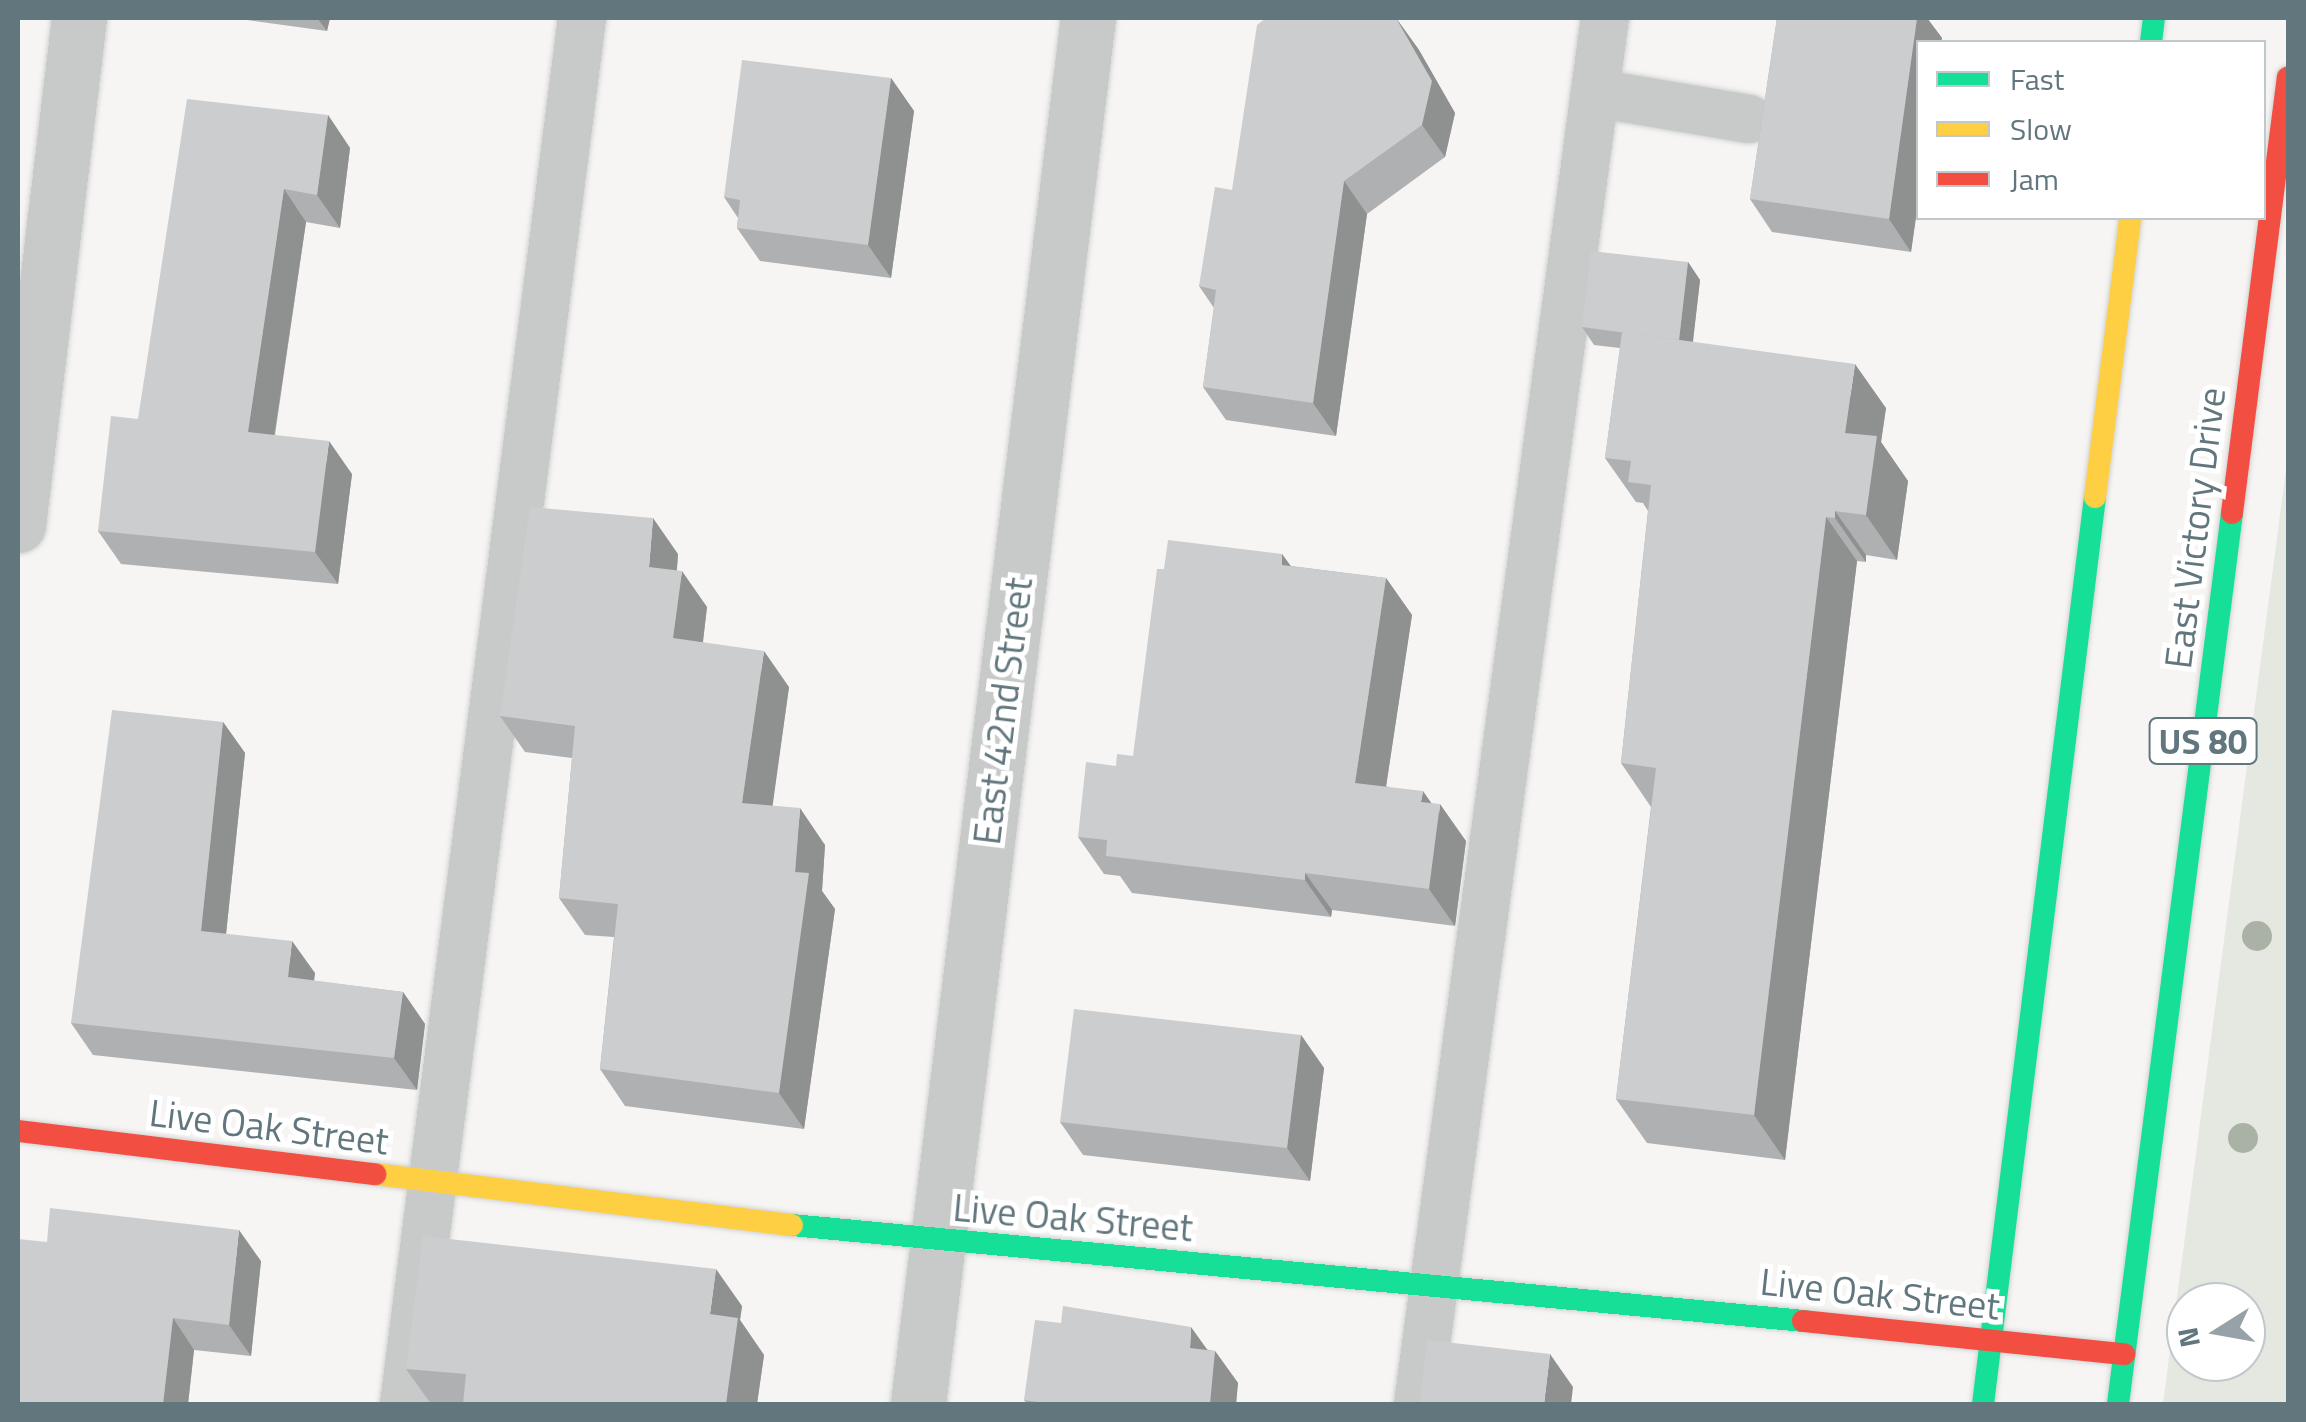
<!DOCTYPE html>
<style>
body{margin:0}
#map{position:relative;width:2306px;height:1422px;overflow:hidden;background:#f6f5f4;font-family:"Titillium Web",sans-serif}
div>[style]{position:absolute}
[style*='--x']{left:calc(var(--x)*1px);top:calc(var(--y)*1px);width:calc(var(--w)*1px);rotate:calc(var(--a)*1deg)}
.green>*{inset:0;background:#e5e7e1}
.roads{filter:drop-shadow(0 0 2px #d1d2d2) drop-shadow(0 0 2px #d1d2d2)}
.lane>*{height:48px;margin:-24px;padding:0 24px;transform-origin:24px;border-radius:24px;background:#c8caca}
.street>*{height:55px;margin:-27.5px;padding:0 27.5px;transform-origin:27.5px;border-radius:27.5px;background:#c8caca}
.fast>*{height:22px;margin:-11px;padding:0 11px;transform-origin:11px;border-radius:11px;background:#16e098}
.slow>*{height:22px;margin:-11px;padding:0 11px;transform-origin:11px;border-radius:11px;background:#ffcf43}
.jam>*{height:22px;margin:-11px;padding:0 11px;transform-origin:11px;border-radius:11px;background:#f24e42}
.trees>*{width:30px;height:30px;margin:-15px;border-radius:50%;background:#aab2a5}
.wall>*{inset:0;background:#afb0b1}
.shaded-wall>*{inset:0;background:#8f9090}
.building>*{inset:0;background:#cccdce}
span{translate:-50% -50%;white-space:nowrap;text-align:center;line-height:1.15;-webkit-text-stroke:10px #fff;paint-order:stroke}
.shield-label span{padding:2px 8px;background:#fff;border:2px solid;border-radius:8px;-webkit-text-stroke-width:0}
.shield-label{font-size:35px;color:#62767e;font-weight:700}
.street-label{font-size:38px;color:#62767e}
.frame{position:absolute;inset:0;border:20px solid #62767e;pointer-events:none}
.legend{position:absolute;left:1916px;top:40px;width:350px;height:180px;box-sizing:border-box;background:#fff;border:2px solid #c0c8cb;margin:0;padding:12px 18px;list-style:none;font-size:30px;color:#62767e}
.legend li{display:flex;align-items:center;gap:20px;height:50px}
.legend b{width:50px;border:2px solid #c0c8cb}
.north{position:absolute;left:2166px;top:1282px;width:100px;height:100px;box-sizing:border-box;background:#fff;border:2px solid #c0c8cb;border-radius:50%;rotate:259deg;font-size:28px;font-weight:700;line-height:40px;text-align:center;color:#62767e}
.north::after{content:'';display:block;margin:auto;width:35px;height:45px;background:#96a2a7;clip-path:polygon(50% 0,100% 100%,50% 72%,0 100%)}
</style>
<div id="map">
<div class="green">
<div style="clip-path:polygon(evenodd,2288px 454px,2288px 1404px,2163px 1404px,2288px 454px,2186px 1302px,2246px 1302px,2246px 1362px,2186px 1362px,2186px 1302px)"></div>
</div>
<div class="roads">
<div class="lane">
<div style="--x:1595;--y:93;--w:156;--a:9.6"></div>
<div style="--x:404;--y:1404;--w:1397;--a:-82.68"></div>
<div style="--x:1418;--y:1404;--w:1399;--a:-82.32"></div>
</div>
<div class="street">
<div style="--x:18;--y:525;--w:511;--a:-83.14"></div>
<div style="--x:918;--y:1404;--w:1396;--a:-83.01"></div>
</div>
<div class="fast">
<div style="--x:2151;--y:42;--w:24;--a:-83"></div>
<div style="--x:792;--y:1225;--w:1016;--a:5.42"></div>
<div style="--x:1983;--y:1404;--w:914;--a:-82.96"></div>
<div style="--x:2118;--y:1404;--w:898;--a:-82.71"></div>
</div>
<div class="slow">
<div style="--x:2095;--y:497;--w:281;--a:-82.8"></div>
<div style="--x:375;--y:1174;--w:420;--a:7"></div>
</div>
<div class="jam">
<div style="--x:2232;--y:513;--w:439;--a:-82.7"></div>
<div style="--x:18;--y:1131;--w:360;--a:6.9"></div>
<div style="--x:1803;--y:1321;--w:323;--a:5.9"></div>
</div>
</div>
<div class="trees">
<div style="left:2257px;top:936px"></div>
<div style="left:2243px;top:1138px"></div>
</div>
<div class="wall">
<div style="clip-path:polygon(233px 18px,330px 18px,327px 31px)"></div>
<div style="clip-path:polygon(1396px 18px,1419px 50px,1455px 113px,1445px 157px,1367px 214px,1336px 436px,1226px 420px,1203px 387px,1214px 308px,1199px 286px,1232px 190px)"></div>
<div style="clip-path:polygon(1777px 18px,1927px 18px,1942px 38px,1941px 42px,1918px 42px,1918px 203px,1911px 252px,1772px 232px,1750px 199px)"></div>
<div style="clip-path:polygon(891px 78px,914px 111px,891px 278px,760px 261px,737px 228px,738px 218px,724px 197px)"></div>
<div style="clip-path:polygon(328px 115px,350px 148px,340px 228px,306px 222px,275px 435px,352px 474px,338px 584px,121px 564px,98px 531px,138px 419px)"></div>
<div style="clip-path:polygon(1688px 262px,1700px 280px,1693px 342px,1886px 408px,1881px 442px,1908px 481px,1897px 560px,1866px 555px,1866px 562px,1857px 561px,1785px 1160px,1647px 1143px,1616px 1099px,1651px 807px,1621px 763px,1648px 511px,1643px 503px,1636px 502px,1605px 458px,1620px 348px,1594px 345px,1582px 327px)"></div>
<div style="clip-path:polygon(678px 554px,677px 570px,707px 607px,703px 642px,789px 687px,772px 806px,825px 845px,822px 891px,835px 909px,804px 1129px,625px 1106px,600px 1069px,614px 937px,585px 935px,559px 898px,572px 758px,525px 752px,500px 716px)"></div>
<div style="clip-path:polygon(1282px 554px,1291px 566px,1386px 578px,1412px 615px,1386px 786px,1431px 803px,1466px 841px,1455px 926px,1332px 910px,1331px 917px,1132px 893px,1120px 876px,1104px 874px,1078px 837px,1116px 766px,1133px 756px)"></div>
<div style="clip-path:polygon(223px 722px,245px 753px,226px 934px,315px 973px,314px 981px,403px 992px,425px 1024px,417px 1090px,93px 1055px,71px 1023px)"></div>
<div style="clip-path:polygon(1301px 1035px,1324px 1068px,1310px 1181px,1083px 1155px,1060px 1122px)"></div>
<div style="clip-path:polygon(261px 1261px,251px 1356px,194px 1350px,188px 1404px,18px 1404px)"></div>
<div style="clip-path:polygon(742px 1306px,740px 1320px,764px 1355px,757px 1404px,431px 1404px,406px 1369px)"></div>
<div style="clip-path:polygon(1061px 1323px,1215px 1351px,1238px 1383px,1236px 1404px,1027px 1404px,1024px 1400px)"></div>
</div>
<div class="shaded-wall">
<div style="clip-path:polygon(317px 18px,330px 18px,327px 31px)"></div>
<div style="clip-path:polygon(1396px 18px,1419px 50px,1455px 113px,1445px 157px,1422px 125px)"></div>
<div style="clip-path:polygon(1917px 18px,1927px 18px,1942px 38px,1941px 42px,1918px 42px,1918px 203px,1911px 252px,1889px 219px)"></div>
<div style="clip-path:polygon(891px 78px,914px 111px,891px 278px,868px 245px)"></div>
<div style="clip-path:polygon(328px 115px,350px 148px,340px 228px,317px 195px)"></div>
<div style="clip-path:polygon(1344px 181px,1367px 214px,1336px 436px,1313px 403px)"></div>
<div style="clip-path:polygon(284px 189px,306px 222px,270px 464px,248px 432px)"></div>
<div style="clip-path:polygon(1688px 262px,1700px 280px,1691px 357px,1679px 340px)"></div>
<div style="clip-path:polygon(1855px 364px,1886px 408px,1881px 442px,1908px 481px,1897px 560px,1866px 515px,1845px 433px)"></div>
<div style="clip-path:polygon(329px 441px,352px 474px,338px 584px,315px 552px)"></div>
<div style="clip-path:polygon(1835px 511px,1866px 555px,1866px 562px,1835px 518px)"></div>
<div style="clip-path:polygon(1826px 517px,1857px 561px,1785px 1160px,1754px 1115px)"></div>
<div style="clip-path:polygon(653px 518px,678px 554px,674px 603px,649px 567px)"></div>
<div style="clip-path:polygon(1282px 554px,1308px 591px,1282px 565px)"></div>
<div style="clip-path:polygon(682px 571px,707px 607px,699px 674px,673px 638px)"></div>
<div style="clip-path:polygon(1386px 578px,1412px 615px,1381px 820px,1355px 783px)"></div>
<div style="clip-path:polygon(764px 651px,789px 687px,768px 839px,742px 803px)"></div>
<div style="clip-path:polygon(223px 722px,245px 753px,223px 963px,201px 931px)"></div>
<div style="clip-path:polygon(1423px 791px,1439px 814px,1440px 804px,1466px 841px,1455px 926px,1429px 889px,1421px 802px)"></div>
<div style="clip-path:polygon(800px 808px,825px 845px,822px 891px,835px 909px,804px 1129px,779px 1093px)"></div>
<div style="clip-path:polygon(1305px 873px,1332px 910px,1331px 917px,1305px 880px)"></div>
<div style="clip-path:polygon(292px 941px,315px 973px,310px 1009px,288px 977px)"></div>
<div style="clip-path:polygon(403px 992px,425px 1024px,417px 1090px,394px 1058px)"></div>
<div style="clip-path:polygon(1301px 1035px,1324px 1068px,1310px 1181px,1287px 1148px)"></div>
<div style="clip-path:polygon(239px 1230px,261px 1261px,251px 1356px,229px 1325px)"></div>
<div style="clip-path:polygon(716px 1269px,742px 1306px,740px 1320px,764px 1355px,757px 1404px,726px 1404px,710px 1314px)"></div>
<div style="clip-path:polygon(173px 1318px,194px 1350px,188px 1404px,163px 1404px)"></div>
<div style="clip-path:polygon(1191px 1327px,1214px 1359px,1215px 1351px,1238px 1383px,1236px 1404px,1210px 1404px,1190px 1348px)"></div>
<div style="clip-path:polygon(1550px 1354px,1573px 1387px,1571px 1404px,1544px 1404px)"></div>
</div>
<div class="building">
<div style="clip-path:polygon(1266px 18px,1396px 18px,1432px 81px,1422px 125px,1344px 181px,1313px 403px,1203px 387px,1216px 290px,1199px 286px,1215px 187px,1232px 190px,1257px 25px)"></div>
<div style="clip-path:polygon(1777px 18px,1917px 18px,1889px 219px,1750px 199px)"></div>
<div style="clip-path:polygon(742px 60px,891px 78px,868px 245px,737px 228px,740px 200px,724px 197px)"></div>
<div style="clip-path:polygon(187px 99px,328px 115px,317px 195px,284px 189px,248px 432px,329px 441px,315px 552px,98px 531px,111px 416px,138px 419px)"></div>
<div style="clip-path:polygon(1591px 251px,1688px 262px,1679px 340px,1582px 327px)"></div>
<div style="clip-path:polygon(1622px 332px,1855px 364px,1845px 433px,1877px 436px,1866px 515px,1835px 511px,1835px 518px,1826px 517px,1754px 1115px,1616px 1099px,1656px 768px,1621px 763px,1651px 485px,1628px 482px,1631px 461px,1605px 458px)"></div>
<div style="clip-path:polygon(530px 507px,653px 518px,649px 567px,682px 571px,673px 638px,764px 651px,742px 803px,800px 808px,795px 872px,809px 873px,779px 1093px,600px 1069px,618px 904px,559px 898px,575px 726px,500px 716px)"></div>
<div style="clip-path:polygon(1168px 540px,1282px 554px,1282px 565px,1386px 578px,1355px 783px,1423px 791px,1421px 802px,1440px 804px,1429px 889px,1305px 873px,1305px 880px,1106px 856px,1107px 840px,1078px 837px,1086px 762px,1116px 766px,1117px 754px,1133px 756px,1157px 569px,1164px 569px)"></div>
<div style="clip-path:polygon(112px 710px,223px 722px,201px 931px,292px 941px,288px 977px,403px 992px,394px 1058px,71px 1023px)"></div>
<div style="clip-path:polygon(1074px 1009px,1301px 1035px,1287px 1148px,1060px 1122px)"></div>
<div style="clip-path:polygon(50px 1208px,239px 1230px,229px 1325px,173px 1318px,163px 1404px,18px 1404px,18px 1239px,47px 1242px)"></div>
<div style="clip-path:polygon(423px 1236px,716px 1269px,710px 1314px,738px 1318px,726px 1404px,463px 1404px,466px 1374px,406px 1369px)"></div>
<div style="clip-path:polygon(1063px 1306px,1191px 1327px,1190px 1348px,1215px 1351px,1210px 1404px,1050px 1404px,1024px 1400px,1035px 1320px,1061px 1323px)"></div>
<div style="clip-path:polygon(1427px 1340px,1550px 1354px,1544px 1404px,1420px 1404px)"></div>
</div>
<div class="shield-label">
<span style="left:2203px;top:741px">US 80</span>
</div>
<div class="street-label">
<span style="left:2195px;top:528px;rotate:-83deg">East Victory Drive</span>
<span style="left:1003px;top:711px;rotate:-83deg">East 42nd Street</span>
<span style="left:269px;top:1127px;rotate:7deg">Live Oak Street</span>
<span style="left:1073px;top:1218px;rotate:5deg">Live Oak Street</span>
<span style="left:1880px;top:1294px;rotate:6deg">Live Oak Street</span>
</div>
<div class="frame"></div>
<ul class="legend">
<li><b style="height:12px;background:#16e098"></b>Fast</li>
<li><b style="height:12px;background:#ffcf43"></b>Slow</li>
<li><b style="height:12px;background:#f24e42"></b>Jam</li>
</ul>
<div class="north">N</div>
</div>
